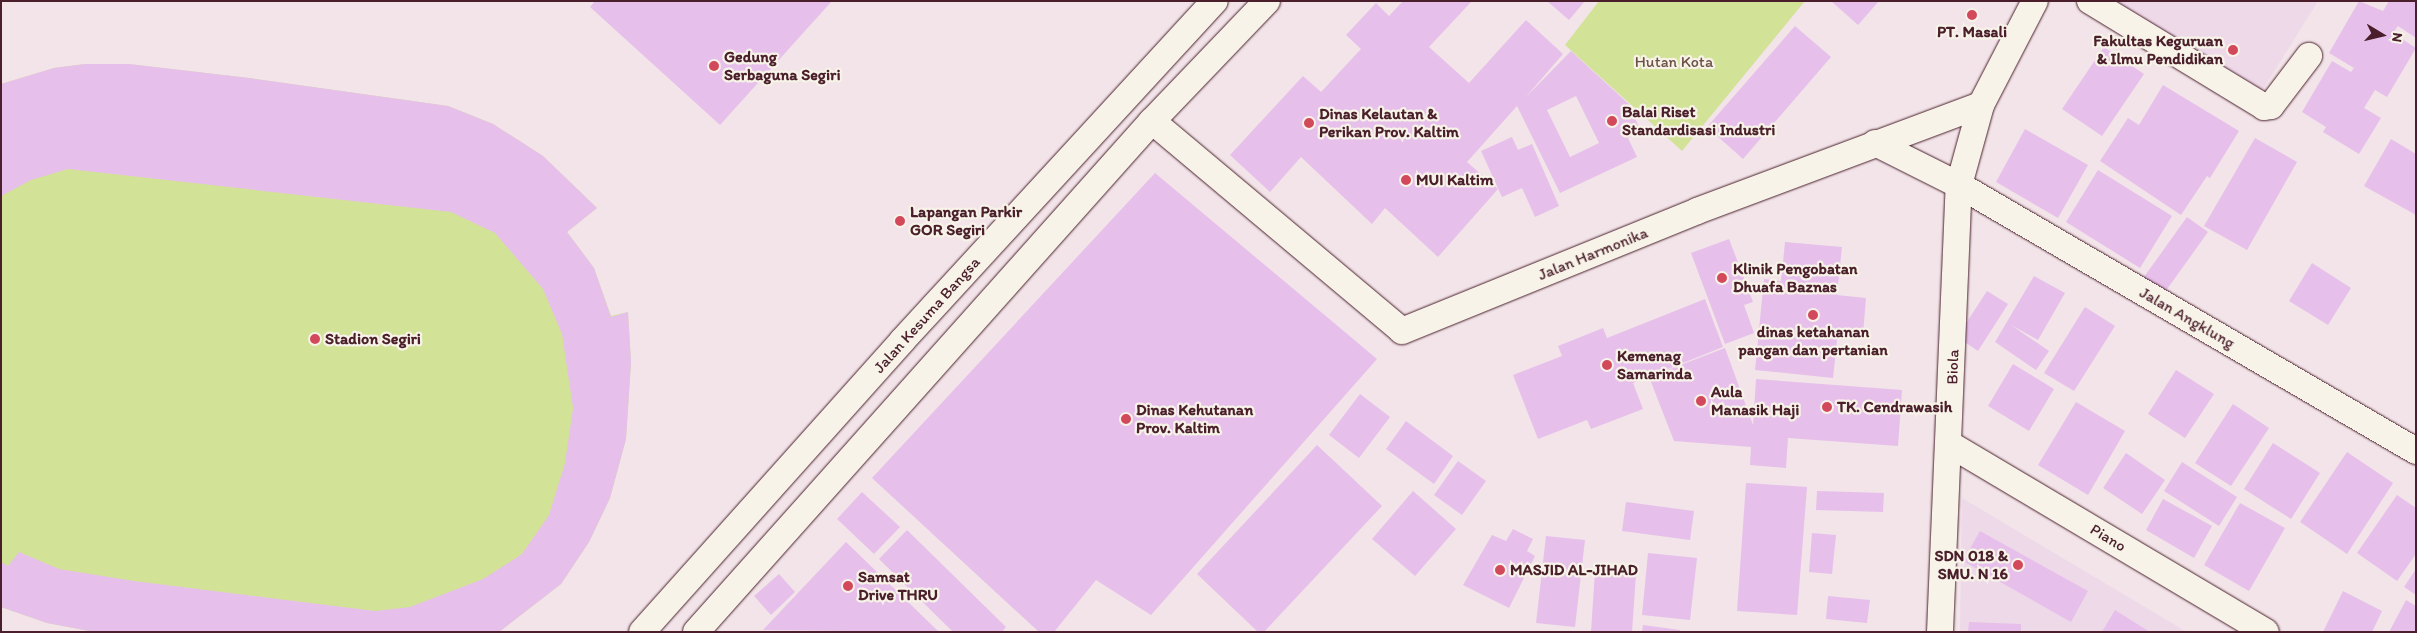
<!DOCTYPE html>
<style>
body{margin:0}
#map{position:relative;width:2417px;height:633px;overflow:hidden;background:#f2e4e9;font-family:Itim,sans-serif}
div>[style]{position:absolute}
[style*='--x']{left:calc(var(--x)*1px);top:calc(var(--y)*1px);width:calc(var(--w)*1px);rotate:calc(var(--a)*1deg)}
.built>*{inset:0;background:#eed9e9}
.green>*{inset:0;background:#d2e296}
.building>*{inset:0;background:#e6c0ea}
.roads{filter:drop-shadow(0 0 1px #4a1f2b) drop-shadow(0 0 1px #4a1f2b)}
.minor>*{height:26px;margin:-13px;padding:0 13px;transform-origin:13px;border-radius:13px;background:#f7f3e8}
.dots>*{width:14px;height:14px;translate:-50% -50%;box-sizing:border-box;border:2px solid #f7f3e8;border-radius:50%}
span{translate:-50% -50%;white-space:nowrap;text-align:center;line-height:1.15;-webkit-text-stroke:4.5px #f7f3e8;paint-order:stroke}
.poi-label{font-size:16px;color:#4a1f2b;font-weight:700}
.right{translate:-100% -50%;text-align:right}
.left{translate:0 -50%;text-align:left}
.park-label{font-size:16px;color:#6c5046}
.street-label{font-size:16px;color:#4a1f2b}
.frame{position:absolute;inset:0;border:2px solid #4a1f2b;pointer-events:none}
.north{position:absolute;left:2357px;top:10px;width:50px;height:50px;-webkit-text-stroke:4px #f7f3e8;paint-order:stroke;rotate:99deg;font-size:14px;font-weight:700;line-height:20px;text-align:center;color:#4a1f2b}
.north::after{content:'';display:block;margin:auto;width:18px;height:22px;background:#4a1f2b;clip-path:polygon(50% 0,100% 100%,50% 72%,0 100%)}
</style>
<div id="map">
<div class="built">
<div style="clip-path:polygon(2101px 1px,2318px 1px,2257px 99px)"></div>
<div style="clip-path:polygon(1962px 498px,2187px 632px,1960px 632px)"></div>
</div>
<div class="green">
<div style="clip-path:polygon(1599px 1px,1805px 1px,1682px 151px,1565px 45px)"></div>
<div style="clip-path:polygon(85px 64px,128px 64px,249px 78px,448px 106px,493px 124px,543px 156px,597px 208px,567px 232px,594px 268px,611px 316px,628px 312px,631px 362px,626px 439px,610px 498px,589px 542px,561px 584px,499px 632px,95px 632px,47px 623px,1px 607px,1px 84px,54px 68px)"></div>
</div>
<div class="building">
<div style="clip-path:polygon(595px 1px,832px 1px,720px 125px,590px 7px)"></div>
<div style="clip-path:polygon(evenodd,1403px 1px,1472px 1px,1429px 47px,1469px 83px,1526px 20px,1563px 54px,1525px 98px,1571px 51px,1631px 106px,1640px 131px,1628px 138px,1637px 157px,1560px 193px,1517px 106px,1467px 162px,1498px 189px,1438px 257px,1385px 208px,1372px 224px,1301px 157px,1270px 192px,1230px 155px,1303px 76px,1321px 92px,1361px 49px,1346px 35px,1376px 3px,1389px 16px,1403px 1px,1576px 96px,1599px 143px,1570px 157px,1547px 110px,1576px 96px)"></div>
<div style="clip-path:polygon(1547px 1px,1585px 1px,1569px 20px)"></div>
<div style="clip-path:polygon(1831px 1px,1879px 1px,1858px 25px)"></div>
<div style="clip-path:polygon(2359px 1px,2383px 11px,2389px 1px,2416px 1px,2416px 38px,2398px 26px,2393px 33px,2416px 48px,2387px 97px,2375px 90px,2364px 108px,2381px 118px,2359px 154px,2323px 132px,2326px 127px,2302px 112px,2332px 61px,2351px 72px,2354px 68px,2329px 53px)"></div>
<div style="clip-path:polygon(1795px 26px,1831px 57px,1743px 159px,1707px 127px)"></div>
<div style="clip-path:polygon(2104px 47px,2144px 74px,2102px 136px,2062px 109px)"></div>
<div style="clip-path:polygon(85px 64px,129px 64px,249px 78px,448px 106px,493px 124px,543px 156px,597px 208px,567px 232px,594px 268px,611px 317px,628px 312px,631px 362px,626px 439px,610px 498px,589px 542px,561px 584px,499px 632px,95px 632px,47px 623px,1px 607px,1px 562px,8px 566px,19px 552px,59px 569px,134px 581px,375px 611px,410px 607px,483px 579px,522px 554px,549px 515px,565px 463px,573px 408px,562px 334px,543px 289px,495px 233px,451px 212px,68px 169px,31px 180px,1px 196px,1px 84px,54px 68px)"></div>
<div style="clip-path:polygon(2163px 85px,2239px 131px,2210px 178px,2207px 176px,2181px 215px,2100px 161px,2128px 118px,2139px 125px)"></div>
<div style="clip-path:polygon(2025px 129px,2088px 165px,2058px 218px,1996px 182px)"></div>
<div style="clip-path:polygon(1512px 137px,1518px 150px,1532px 144px,1559px 206px,1535px 217px,1522px 188px,1502px 197px,1481px 151px)"></div>
<div style="clip-path:polygon(2255px 138px,2297px 162px,2247px 250px,2204px 226px)"></div>
<div style="clip-path:polygon(2391px 139px,2416px 154px,2416px 215px,2364px 186px)"></div>
<div style="clip-path:polygon(2098px 170px,2172px 216px,2140px 268px,2066px 222px)"></div>
<div style="clip-path:polygon(1155px 173px,1377px 359px,1151px 615px,1096px 580px,1054px 632px,1039px 632px,872px 478px)"></div>
<div style="clip-path:polygon(2187px 217px,2208px 232px,2160px 299px,2139px 284px)"></div>
<div style="clip-path:polygon(1729px 239px,1753px 302px,1744px 305px,1754px 333px,1725px 344px,1691px 253px)"></div>
<div style="clip-path:polygon(1785px 242px,1842px 247px,1837px 295px,1866px 298px,1863px 334px,1838px 331px,1833px 378px,1755px 370px,1764px 279px,1781px 281px)"></div>
<div style="clip-path:polygon(2312px 263px,2351px 288px,2328px 325px,2289px 301px)"></div>
<div style="clip-path:polygon(2034px 276px,2065px 293px,2038px 340px,2011px 325px,2049px 351px,2036px 370px,1995px 342px)"></div>
<div style="clip-path:polygon(1987px 291px,2008px 304px,1978px 351px,1957px 337px)"></div>
<div style="clip-path:polygon(1705px 299px,1723px 347px,1633px 383px,1643px 409px,1591px 429px,1587px 420px,1538px 439px,1513px 375px,1562px 356px,1558px 346px,1603px 328px,1607px 338px)"></div>
<div style="clip-path:polygon(2085px 307px,2115px 326px,2074px 391px,2044px 373px)"></div>
<div style="clip-path:polygon(1725px 348px,1753px 425px,1756px 379px,1902px 390px,1898px 446px,1788px 438px,1786px 468px,1750px 465px,1751px 447px,1674px 441px,1649px 377px)"></div>
<div style="clip-path:polygon(2013px 364px,2054px 389px,2029px 431px,1988px 406px)"></div>
<div style="clip-path:polygon(2176px 370px,2214px 394px,2185px 438px,2148px 414px)"></div>
<div style="clip-path:polygon(1360px 394px,1390px 417px,1359px 458px,1329px 435px)"></div>
<div style="clip-path:polygon(2076px 402px,2125px 431px,2088px 495px,2038px 465px)"></div>
<div style="clip-path:polygon(2233px 404px,2269px 428px,2231px 486px,2195px 463px)"></div>
<div style="clip-path:polygon(1406px 421px,1453px 456px,1434px 484px,1386px 449px)"></div>
<div style="clip-path:polygon(2273px 443px,2320px 473px,2291px 519px,2244px 489px)"></div>
<div style="clip-path:polygon(1317px 445px,1382px 506px,1264px 632px,1258px 632px,1197px 574px)"></div>
<div style="clip-path:polygon(2347px 452px,2393px 483px,2347px 554px,2300px 522px)"></div>
<div style="clip-path:polygon(2126px 453px,2165px 480px,2142px 514px,2103px 488px)"></div>
<div style="clip-path:polygon(1458px 461px,1486px 481px,1462px 515px,1434px 495px)"></div>
<div style="clip-path:polygon(2182px 462px,2237px 497px,2219px 526px,2164px 491px)"></div>
<div style="clip-path:polygon(1746px 483px,1807px 487px,1797px 615px,1737px 611px)"></div>
<div style="clip-path:polygon(1413px 491px,1456px 529px,1415px 576px,1372px 539px)"></div>
<div style="clip-path:polygon(1817px 491px,1884px 493px,1883px 512px,1816px 510px)"></div>
<div style="clip-path:polygon(862px 492px,900px 527px,874px 554px,837px 519px)"></div>
<div style="clip-path:polygon(2397px 495px,2416px 508px,2416px 554px,2397px 581px,2357px 553px)"></div>
<div style="clip-path:polygon(2163px 499px,2212px 526px,2194px 558px,2146px 530px)"></div>
<div style="clip-path:polygon(1626px 502px,1694px 511px,1690px 540px,1622px 531px)"></div>
<div style="clip-path:polygon(2240px 503px,2285px 528px,2249px 591px,2204px 565px)"></div>
<div style="clip-path:polygon(1513px 529px,1533px 539px,1527px 551px,1535px 556px,1509px 608px,1463px 585px,1492px 535px,1506px 541px)"></div>
<div style="clip-path:polygon(907px 530px,1006px 627px,1002px 632px,953px 632px,879px 559px)"></div>
<div style="clip-path:polygon(1980px 531px,2088px 591px,2071px 622px,1963px 561px)"></div>
<div style="clip-path:polygon(1812px 533px,1836px 535px,1832px 574px,1809px 572px)"></div>
<div style="clip-path:polygon(1546px 536px,1585px 540px,1575px 627px,1536px 623px)"></div>
<div style="clip-path:polygon(846px 542px,939px 632px,763px 630px)"></div>
<div style="clip-path:polygon(1648px 553px,1697px 558px,1690px 620px,1642px 615px)"></div>
<div style="clip-path:polygon(2416px 569px,2416px 595px,2404px 587px)"></div>
<div style="clip-path:polygon(1595px 571px,1636px 574px,1632px 632px,1591px 632px)"></div>
<div style="clip-path:polygon(779px 574px,795px 592px,771px 615px,754px 596px)"></div>
<div style="clip-path:polygon(2343px 591px,2382px 611px,2372px 632px,2323px 632px)"></div>
<div style="clip-path:polygon(1828px 596px,1870px 600px,1867px 623px,1826px 619px)"></div>
<div style="clip-path:polygon(2406px 600px,2416px 606px,2416px 632px,2389px 632px)"></div>
<div style="clip-path:polygon(2115px 610px,2150px 632px,2102px 632px)"></div>
<div style="clip-path:polygon(1969px 622px,2021px 624px,2021px 632px,1968px 632px)"></div>
<div style="clip-path:polygon(1643px 625px,1680px 630px,1680px 632px,1642px 632px)"></div>
</div>
<div class="roads">
<div class="minor">
<div style="--x:2090;--y:1;--w:204;--a:31.3"></div>
<div style="--x:2264;--y:107;--w:7;--a:-8"></div>
<div style="--x:2271;--y:106;--w:63;--a:-52.8"></div>
<div style="--x:1152;--y:121;--w:326;--a:40"></div>
<div style="--x:1402;--y:331;--w:318;--a:-22.1"></div>
<div style="--x:1697;--y:211;--w:303;--a:-20.5"></div>
<div style="--x:1981;--y:105;--w:117;--a:-62.6"></div>
<div style="--x:1875;--y:143;--w:94;--a:26.6"></div>
<div style="--x:1959;--y:185;--w:529;--a:30.2"></div>
<div style="--x:1951;--y:445;--w:366;--a:30.7"></div>
<div style="--x:642;--y:632;--w:390;--a:-48.2"></div>
<div style="--x:902;--y:341;--w:462;--a:-47.4"></div>
<div style="--x:696;--y:632;--w:685;--a:-48.26"></div>
<div style="--x:1152;--y:121;--w:166;--a:-46.2"></div>
<div style="--x:1940;--y:632;--w:447;--a:-87.6"></div>
<div style="--x:1959;--y:185;--w:83;--a:-74.6"></div>
</div>
</div>
<div class="dots">
<div style="left:1972px;top:15px;background:#d1495b"></div>
<div style="left:2233px;top:50px;background:#d1495b"></div>
<div style="left:714px;top:66px;background:#d1495b"></div>
<div style="left:1612px;top:121px;background:#d1495b"></div>
<div style="left:1309px;top:123px;background:#d1495b"></div>
<div style="left:1406px;top:180px;background:#d1495b"></div>
<div style="left:900px;top:221px;background:#d1495b"></div>
<div style="left:1722px;top:278px;background:#d1495b"></div>
<div style="left:1813px;top:315px;background:#d1495b"></div>
<div style="left:315px;top:339px;background:#d1495b"></div>
<div style="left:1607px;top:365px;background:#d1495b"></div>
<div style="left:1701px;top:401px;background:#d1495b"></div>
<div style="left:1827px;top:407px;background:#d1495b"></div>
<div style="left:1126px;top:419px;background:#d1495b"></div>
<div style="left:2018px;top:565px;background:#d1495b"></div>
<div style="left:1500px;top:570px;background:#d1495b"></div>
<div style="left:848px;top:586px;background:#d1495b"></div>
</div>
<div class="poi-label">
<span style="left:1972px;top:32px">PT. Masali</span>
<span class="right" style="left:2223px;top:50px">Fakultas Keguruan<br>&amp; Ilmu Pendidikan</span>
<span class="left" style="left:724px;top:66px">Gedung<br>Serbaguna Segiri</span>
<span class="left" style="left:1622px;top:121px">Balai Riset<br>Standardisasi Industri</span>
<span class="left" style="left:1319px;top:123px">Dinas Kelautan &amp;<br>Perikan Prov. Kaltim</span>
<span class="left" style="left:1416px;top:180px">MUI Kaltim</span>
<span class="left" style="left:910px;top:221px">Lapangan Parkir<br>GOR Segiri</span>
<span class="left" style="left:1733px;top:278px">Klinik Pengobatan<br>Dhuafa Baznas</span>
<span style="left:1813px;top:341px">dinas ketahanan<br>pangan dan pertanian</span>
<span class="left" style="left:325px;top:339px">Stadion Segiri</span>
<span class="left" style="left:1617px;top:365px">Kemenag<br>Samarinda</span>
<span class="left" style="left:1711px;top:401px">Aula<br>Manasik Haji</span>
<span class="left" style="left:1837px;top:407px">TK. Cendrawasih</span>
<span class="left" style="left:1136px;top:419px">Dinas Kehutanan<br>Prov. Kaltim</span>
<span class="right" style="left:2008px;top:565px">SDN 018 &amp;<br>SMU. N 16</span>
<span class="left" style="left:1510px;top:570px">MASJID AL-JIHAD</span>
<span class="left" style="left:858px;top:586px">Samsat<br>Drive THRU</span>
</div>
<div class="park-label">
<span style="left:1674px;top:62px">Hutan Kota</span>
</div>
<div class="street-label">
<span style="left:1593px;top:254px;rotate:-22deg">Jalan Harmonika</span>
<span style="left:927px;top:315px;rotate:-48deg">Jalan Kesuma Bangsa</span>
<span style="left:2187px;top:318px;rotate:30deg">Jalan Angklung</span>
<span style="left:1953px;top:367px;rotate:-88deg">Biola</span>
<span style="left:2108px;top:538px;rotate:31deg">Piano</span>
</div>
<div class="frame"></div>
<div class="north">N</div>
</div>
